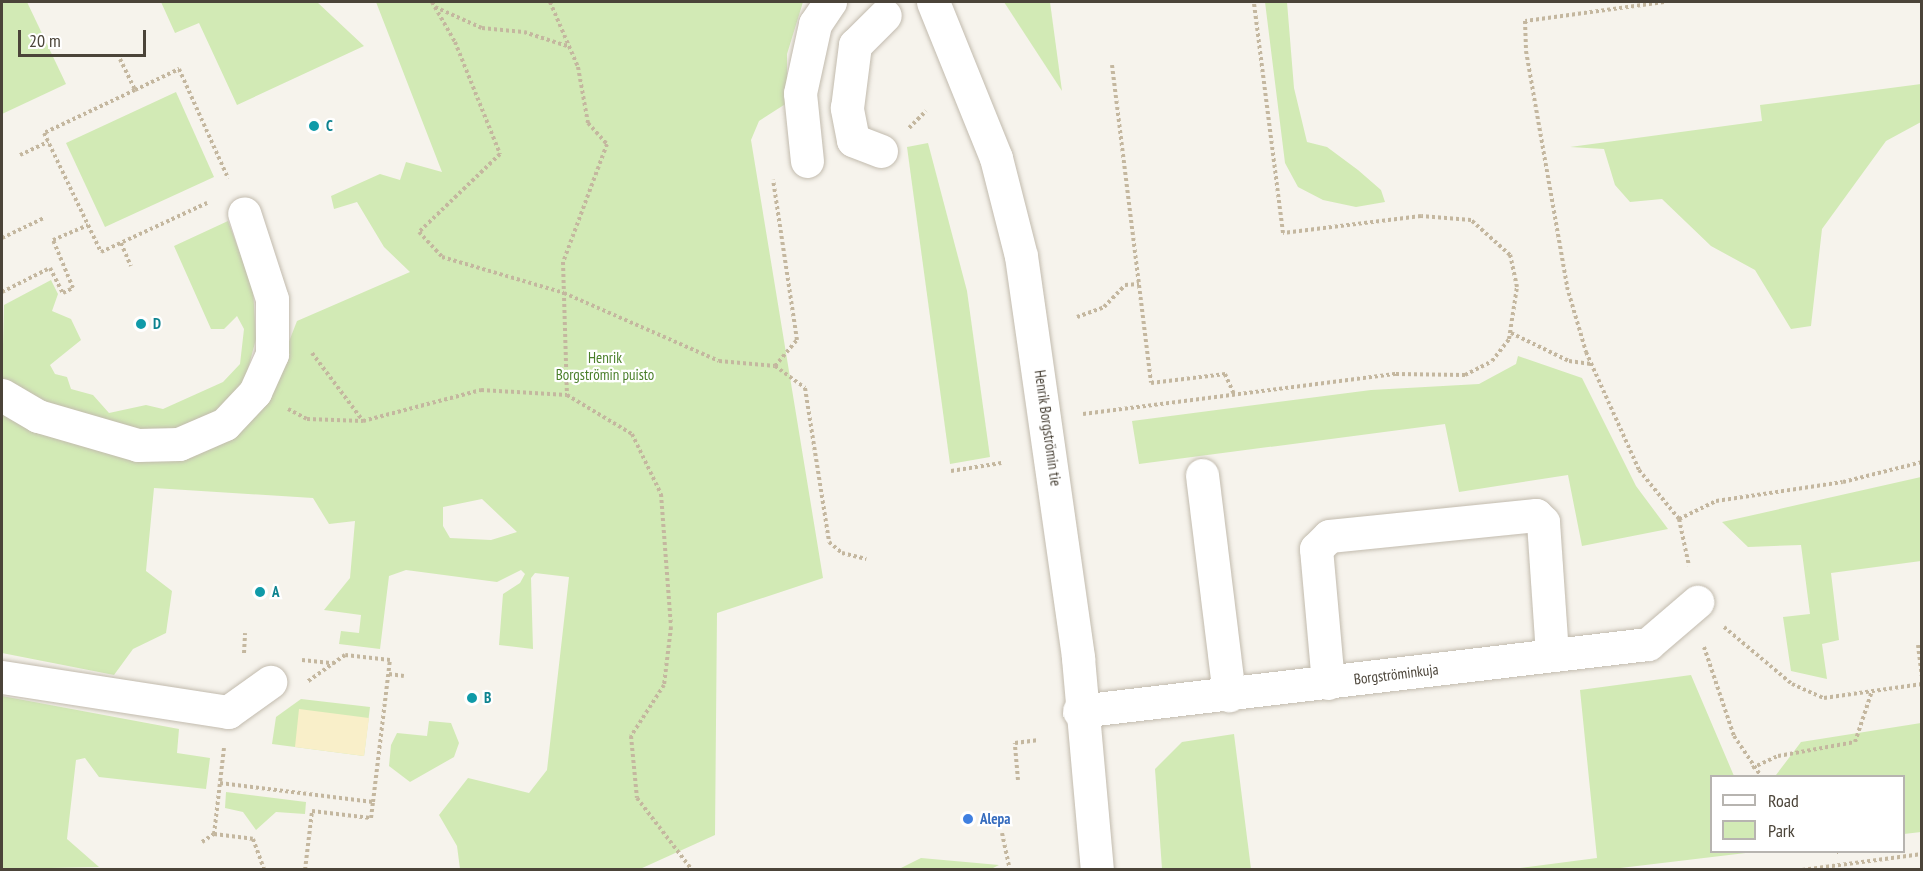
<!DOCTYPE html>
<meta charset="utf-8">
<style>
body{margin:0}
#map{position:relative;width:1923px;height:871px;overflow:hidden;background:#f6f3ec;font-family:"PT Sans Narrow",sans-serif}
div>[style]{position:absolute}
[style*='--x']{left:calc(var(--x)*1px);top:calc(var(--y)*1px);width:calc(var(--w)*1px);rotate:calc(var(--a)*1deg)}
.green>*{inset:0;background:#d2eab5}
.sand>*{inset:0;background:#f9efc9}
.path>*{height:4px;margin-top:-2px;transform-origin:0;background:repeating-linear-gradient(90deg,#c4b79f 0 3px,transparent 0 6px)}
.roads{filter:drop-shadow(0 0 2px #c2bbae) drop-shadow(0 0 2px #c2bbae)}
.minor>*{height:33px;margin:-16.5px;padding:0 16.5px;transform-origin:16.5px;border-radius:16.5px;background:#fff}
.dots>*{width:16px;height:16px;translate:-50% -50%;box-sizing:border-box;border:3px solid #fff;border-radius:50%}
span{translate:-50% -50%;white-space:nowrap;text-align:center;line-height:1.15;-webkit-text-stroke:4.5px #fff;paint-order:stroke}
.culture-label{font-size:15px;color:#0d838f;font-weight:700}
.left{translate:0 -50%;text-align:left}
.park-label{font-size:15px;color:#4a7f2a}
.street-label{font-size:15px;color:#4b4439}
.shop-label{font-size:15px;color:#366cbe;font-weight:700}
.frame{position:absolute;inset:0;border:3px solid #4b4439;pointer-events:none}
.legend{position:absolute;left:1710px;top:775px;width:195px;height:78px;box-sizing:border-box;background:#fff;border:2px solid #b7b4b0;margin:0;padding:8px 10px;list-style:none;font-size:18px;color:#4b4439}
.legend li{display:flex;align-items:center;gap:12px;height:30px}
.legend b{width:30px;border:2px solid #b7b4b0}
.scale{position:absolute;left:18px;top:30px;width:128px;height:27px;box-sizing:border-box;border:3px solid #4b4439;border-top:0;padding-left:8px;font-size:18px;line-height:21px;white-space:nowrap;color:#4b4439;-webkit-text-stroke:4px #fff;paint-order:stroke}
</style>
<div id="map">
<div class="green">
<div style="clip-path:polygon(2px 2px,27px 2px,66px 84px,2px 114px)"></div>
<div style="clip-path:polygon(161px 2px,317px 2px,364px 46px,237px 105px,199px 23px,175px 33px)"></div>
<div style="clip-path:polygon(evenodd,376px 2px,803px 2px,787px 54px,787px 103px,759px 121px,751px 140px,823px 578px,717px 613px,715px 835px,640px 869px,460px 869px,457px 846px,439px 815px,468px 778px,529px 793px,547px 770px,569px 577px,535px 573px,531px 578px,533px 649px,499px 645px,503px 594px,520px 583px,525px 574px,521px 570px,497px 582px,406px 570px,389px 576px,380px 649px,339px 644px,341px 631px,359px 633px,361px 615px,324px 610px,350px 578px,355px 521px,329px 524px,313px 498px,154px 488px,146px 571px,172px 591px,166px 633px,133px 649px,114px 675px,2px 653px,2px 408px,153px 457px,279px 367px,297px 321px,410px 272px,384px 247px,357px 202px,334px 209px,331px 196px,380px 174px,400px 180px,406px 162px,442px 172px,376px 2px,482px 499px,517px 532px,491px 540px,450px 538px,443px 526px,443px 507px,482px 499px)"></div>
<div style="clip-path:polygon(1004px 2px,1050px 2px,1062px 91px)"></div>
<div style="clip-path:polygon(1265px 2px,1287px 2px,1294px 88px,1307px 142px,1327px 147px,1358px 170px,1381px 190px,1385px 202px,1356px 207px,1323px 200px,1298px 187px,1285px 163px)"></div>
<div style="clip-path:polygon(1921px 84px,1921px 122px,1886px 141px,1822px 229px,1811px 326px,1791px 329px,1755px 270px,1711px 246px,1662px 199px,1630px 202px,1615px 185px,1604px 149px,1570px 147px,1762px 121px,1760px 105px)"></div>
<div style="clip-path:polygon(176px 92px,214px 177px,105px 227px,66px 143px)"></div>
<div style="clip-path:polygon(928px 143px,967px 291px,990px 457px,950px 464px,907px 147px)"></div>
<div style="clip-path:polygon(228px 221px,253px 288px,256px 339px,245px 380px,219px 410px,169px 432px,107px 430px,2px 385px,4px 305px,51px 280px,58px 294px,52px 311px,71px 319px,81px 340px,50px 365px,55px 374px,67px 377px,71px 389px,93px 395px,109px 413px,146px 405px,163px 409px,223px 382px,240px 364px,244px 329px,237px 316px,224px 329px,211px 329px,174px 246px)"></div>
<div style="clip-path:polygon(1518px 356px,1582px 378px,1636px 486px,1668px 529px,1582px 546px,1568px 475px,1459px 492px,1445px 424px,1139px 464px,1132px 421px,1371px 390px,1479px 384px,1516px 364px)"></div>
<div style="clip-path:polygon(1921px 477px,1921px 561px,1831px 573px,1839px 640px,1822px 644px,1827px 679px,1791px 671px,1783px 617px,1810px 614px,1801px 545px,1748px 547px,1722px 522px)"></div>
<div style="clip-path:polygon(1691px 675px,1734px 776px,1712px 776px,1712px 852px,1754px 852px,1612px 869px,1512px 869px,1597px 858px,1580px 690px)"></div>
<div style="clip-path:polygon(2px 696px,179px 729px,177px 753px,210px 758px,206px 789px,99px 777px,85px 758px,76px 760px,67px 839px,99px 867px,2px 869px)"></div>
<div style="clip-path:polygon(301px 699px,370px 707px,364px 756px,272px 744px,276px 717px)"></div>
<div style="clip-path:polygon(429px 721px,451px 723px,459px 743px,454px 757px,410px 782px,389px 766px,391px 745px,397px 733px,427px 736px)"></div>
<div style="clip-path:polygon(1921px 723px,1921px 832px,1904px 834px,1904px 776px,1776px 775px,1801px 742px)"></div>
<div style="clip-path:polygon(1234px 734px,1251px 869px,1162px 869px,1155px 769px,1182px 742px)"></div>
<div style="clip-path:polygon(226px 792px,306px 802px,305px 814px,276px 812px,256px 830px,243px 812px,225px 808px)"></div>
<div style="clip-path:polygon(921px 858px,999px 865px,991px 869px,899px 869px)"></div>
</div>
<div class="sand">
<div style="clip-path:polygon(299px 709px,369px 718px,364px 756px,295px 747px)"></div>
</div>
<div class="path">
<div style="--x:432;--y:2;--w:46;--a:60.1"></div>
<div style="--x:455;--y:42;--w:121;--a:68.1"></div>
<div style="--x:500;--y:154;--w:112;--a:136.1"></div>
<div style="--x:419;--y:232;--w:34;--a:47"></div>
<div style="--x:442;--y:257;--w:127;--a:16.4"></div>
<div style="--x:564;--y:293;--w:169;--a:23.7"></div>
<div style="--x:719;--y:361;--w:56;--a:5.1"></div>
<div style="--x:775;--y:366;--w:34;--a:-50"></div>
<div style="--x:797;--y:340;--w:162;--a:-98.5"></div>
<div style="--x:550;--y:2;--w:71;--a:66.7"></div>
<div style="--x:578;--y:67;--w:57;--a:79.9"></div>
<div style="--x:588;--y:123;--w:28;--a:48"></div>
<div style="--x:607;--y:144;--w:126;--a:110.4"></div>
<div style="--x:563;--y:262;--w:133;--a:88.3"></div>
<div style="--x:1664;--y:2;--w:140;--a:172.2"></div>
<div style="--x:1525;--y:21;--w:30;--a:88"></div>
<div style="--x:1526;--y:51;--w:240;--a:80.1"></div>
<div style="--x:1567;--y:287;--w:68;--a:73.7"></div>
<div style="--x:1586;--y:352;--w:129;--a:65.8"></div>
<div style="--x:1639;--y:470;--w:63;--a:50.8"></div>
<div style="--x:1679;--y:519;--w:48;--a:78"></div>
<div style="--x:435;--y:7;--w:51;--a:24.1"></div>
<div style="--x:482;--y:28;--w:42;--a:5.4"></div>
<div style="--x:524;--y:32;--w:48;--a:18.1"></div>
<div style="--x:120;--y:59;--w:34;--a:64"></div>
<div style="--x:135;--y:90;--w:49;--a:-25.5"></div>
<div style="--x:179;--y:69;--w:120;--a:65.8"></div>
<div style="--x:1112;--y:65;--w:320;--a:83"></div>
<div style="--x:1151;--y:383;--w:75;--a:-6.9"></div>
<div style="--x:1225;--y:374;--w:24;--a:66"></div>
<div style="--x:135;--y:90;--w:101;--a:154.7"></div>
<div style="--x:44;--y:133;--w:132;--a:64.4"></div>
<div style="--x:101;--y:252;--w:117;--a:-24.8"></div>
<div style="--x:909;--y:128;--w:24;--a:-45"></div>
<div style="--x:20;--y:155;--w:31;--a:-25"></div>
<div style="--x:2;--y:238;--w:47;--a:-25.5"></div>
<div style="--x:121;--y:243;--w:25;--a:67"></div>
<div style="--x:2;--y:292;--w:54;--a:-26.6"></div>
<div style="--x:50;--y:268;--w:28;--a:63"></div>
<div style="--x:63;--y:293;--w:11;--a:-27"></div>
<div style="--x:73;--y:288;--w:52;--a:-112.6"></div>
<div style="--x:53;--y:240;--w:38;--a:-23"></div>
<div style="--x:1077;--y:317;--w:29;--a:-20"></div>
<div style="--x:1104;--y:307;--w:30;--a:-46"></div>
<div style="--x:1125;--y:285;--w:14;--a:-4"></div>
<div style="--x:1511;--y:333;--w:64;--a:25.8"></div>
<div style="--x:1569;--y:361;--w:22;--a:8"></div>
<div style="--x:312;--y:353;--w:85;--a:53.1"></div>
<div style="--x:775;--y:366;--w:37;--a:36"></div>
<div style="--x:805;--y:388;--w:156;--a:81.1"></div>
<div style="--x:829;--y:542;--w:17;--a:40"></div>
<div style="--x:842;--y:553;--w:25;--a:14"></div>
<div style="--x:288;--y:409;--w:21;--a:28"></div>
<div style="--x:307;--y:419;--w:56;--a:2"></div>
<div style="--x:363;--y:421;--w:122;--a:-14.7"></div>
<div style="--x:481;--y:390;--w:86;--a:3.3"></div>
<div style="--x:567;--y:395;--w:76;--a:31"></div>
<div style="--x:632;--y:434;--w:67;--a:64.2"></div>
<div style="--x:661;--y:494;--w:133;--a:85.7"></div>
<div style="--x:671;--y:627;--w:58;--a:96.9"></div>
<div style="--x:664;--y:685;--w:61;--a:122.9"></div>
<div style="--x:631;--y:736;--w:62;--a:84.5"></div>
<div style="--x:637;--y:798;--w:91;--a:52.6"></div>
<div style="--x:1083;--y:414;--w:316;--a:-7.3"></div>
<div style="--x:1396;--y:374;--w:69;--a:0.8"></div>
<div style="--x:1465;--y:375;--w:30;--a:-27"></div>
<div style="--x:1492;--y:361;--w:28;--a:-52"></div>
<div style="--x:1509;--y:339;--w:53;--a:-81.3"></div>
<div style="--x:1517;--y:287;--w:33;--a:-102"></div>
<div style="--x:1510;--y:255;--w:52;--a:-138.1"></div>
<div style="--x:1471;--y:220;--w:50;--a:-175.4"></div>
<div style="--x:1421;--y:216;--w:139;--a:173"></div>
<div style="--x:1283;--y:233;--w:233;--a:-97.2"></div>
<div style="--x:951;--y:471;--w:51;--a:-9.1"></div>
<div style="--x:1679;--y:519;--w:41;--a:-25.9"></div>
<div style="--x:1716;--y:501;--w:128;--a:-8.5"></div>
<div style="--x:1843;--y:482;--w:81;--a:-14.2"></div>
<div style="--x:1724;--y:627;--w:89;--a:40"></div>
<div style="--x:1792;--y:684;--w:35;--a:24"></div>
<div style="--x:1824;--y:698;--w:99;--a:-8.1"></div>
<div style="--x:1918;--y:645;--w:31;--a:83"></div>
<div style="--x:1704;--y:647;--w:94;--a:71.4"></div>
<div style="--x:1734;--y:736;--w:48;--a:56"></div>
<div style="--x:244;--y:653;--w:20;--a:-87"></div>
<div style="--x:302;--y:660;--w:31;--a:6"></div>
<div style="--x:389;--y:674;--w:15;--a:8"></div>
<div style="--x:224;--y:748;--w:87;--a:96.6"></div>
<div style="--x:214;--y:834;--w:39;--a:7"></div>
<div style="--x:253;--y:839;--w:33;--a:70"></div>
<div style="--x:1752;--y:768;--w:29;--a:-25"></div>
<div style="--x:1778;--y:756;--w:78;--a:-10.3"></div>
<div style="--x:1855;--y:742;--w:54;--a:-71.6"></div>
<div style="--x:1018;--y:780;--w:37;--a:-95"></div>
<div style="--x:1015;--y:743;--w:24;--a:-7"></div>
<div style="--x:220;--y:783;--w:154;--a:7.1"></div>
<div style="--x:373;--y:802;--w:143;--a:-83.2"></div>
<div style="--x:390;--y:660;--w:45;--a:-173.7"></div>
<div style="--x:345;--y:655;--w:47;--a:144.6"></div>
<div style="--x:1002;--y:833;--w:38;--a:78"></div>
<div style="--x:202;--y:842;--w:14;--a:-34"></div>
<div style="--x:1837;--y:852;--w:1;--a:0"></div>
<div style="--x:305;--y:870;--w:59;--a:-83.2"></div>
<div style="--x:312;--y:811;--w:59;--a:6.8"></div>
<div style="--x:371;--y:818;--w:16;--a:-83"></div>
<div style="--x:1802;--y:870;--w:121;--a:-7.6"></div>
</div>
<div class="roads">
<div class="minor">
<div style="--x:933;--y:2;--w:168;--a:68"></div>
<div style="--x:996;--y:158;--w:101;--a:75.7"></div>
<div style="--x:1021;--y:256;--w:406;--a:81.9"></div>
<div style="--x:1078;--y:658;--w:213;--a:84.9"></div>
<div style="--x:881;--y:151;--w:30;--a:-159"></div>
<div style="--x:853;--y:140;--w:33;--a:-101"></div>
<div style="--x:847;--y:108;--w:64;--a:-82.8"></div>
<div style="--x:855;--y:45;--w:42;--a:-45"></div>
<div style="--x:807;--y:161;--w:68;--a:-95.9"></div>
<div style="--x:800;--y:93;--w:71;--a:-77.7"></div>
<div style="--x:815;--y:24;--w:27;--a:-56"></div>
<div style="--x:2;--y:395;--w:42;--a:30.3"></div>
<div style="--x:38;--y:416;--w:104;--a:16.2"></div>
<div style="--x:138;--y:445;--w:41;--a:-1.4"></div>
<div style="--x:179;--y:444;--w:50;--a:-23.5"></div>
<div style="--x:225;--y:424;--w:44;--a:-46.8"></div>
<div style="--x:255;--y:392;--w:42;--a:-65.9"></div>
<div style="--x:272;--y:354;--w:55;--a:-90"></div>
<div style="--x:272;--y:299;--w:90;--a:-108"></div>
<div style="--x:1202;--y:475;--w:222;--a:83"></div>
<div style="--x:2;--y:677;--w:229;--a:8.8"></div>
<div style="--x:228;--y:712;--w:52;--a:-35.5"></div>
<div style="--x:1328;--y:683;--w:135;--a:-95.1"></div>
<div style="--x:1316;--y:549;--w:18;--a:-45"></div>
<div style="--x:1329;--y:536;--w:208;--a:-5.8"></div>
<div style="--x:1536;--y:515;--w:10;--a:45"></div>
<div style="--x:1543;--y:522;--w:133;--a:86.1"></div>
<div style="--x:1079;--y:711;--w:573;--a:-6.72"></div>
<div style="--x:1648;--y:644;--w:65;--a:-40.6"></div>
</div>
</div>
<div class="dots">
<div style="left:314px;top:126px;background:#0f9aa8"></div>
<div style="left:141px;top:324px;background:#0f9aa8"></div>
<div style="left:260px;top:592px;background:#0f9aa8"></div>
<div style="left:472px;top:698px;background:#0f9aa8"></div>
<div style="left:968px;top:819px;background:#3f7fe0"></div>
</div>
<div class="culture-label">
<span class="left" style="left:326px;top:126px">C</span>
<span class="left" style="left:153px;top:324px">D</span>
<span class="left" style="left:272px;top:592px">A</span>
<span class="left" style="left:484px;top:698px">B</span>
</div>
<div class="park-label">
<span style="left:605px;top:366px">Henrik<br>Borgströmin puisto</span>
</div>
<div class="street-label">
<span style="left:1048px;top:428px;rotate:82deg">Henrik Borgströmin tie</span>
<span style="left:1396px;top:674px;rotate:-7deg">Borgströminkuja</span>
</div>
<div class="shop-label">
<span class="left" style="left:980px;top:819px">Alepa</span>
</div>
<div class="frame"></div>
<ul class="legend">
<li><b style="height:8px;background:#fff"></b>Road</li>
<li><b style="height:16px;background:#d2eab5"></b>Park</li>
</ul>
<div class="scale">20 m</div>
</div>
